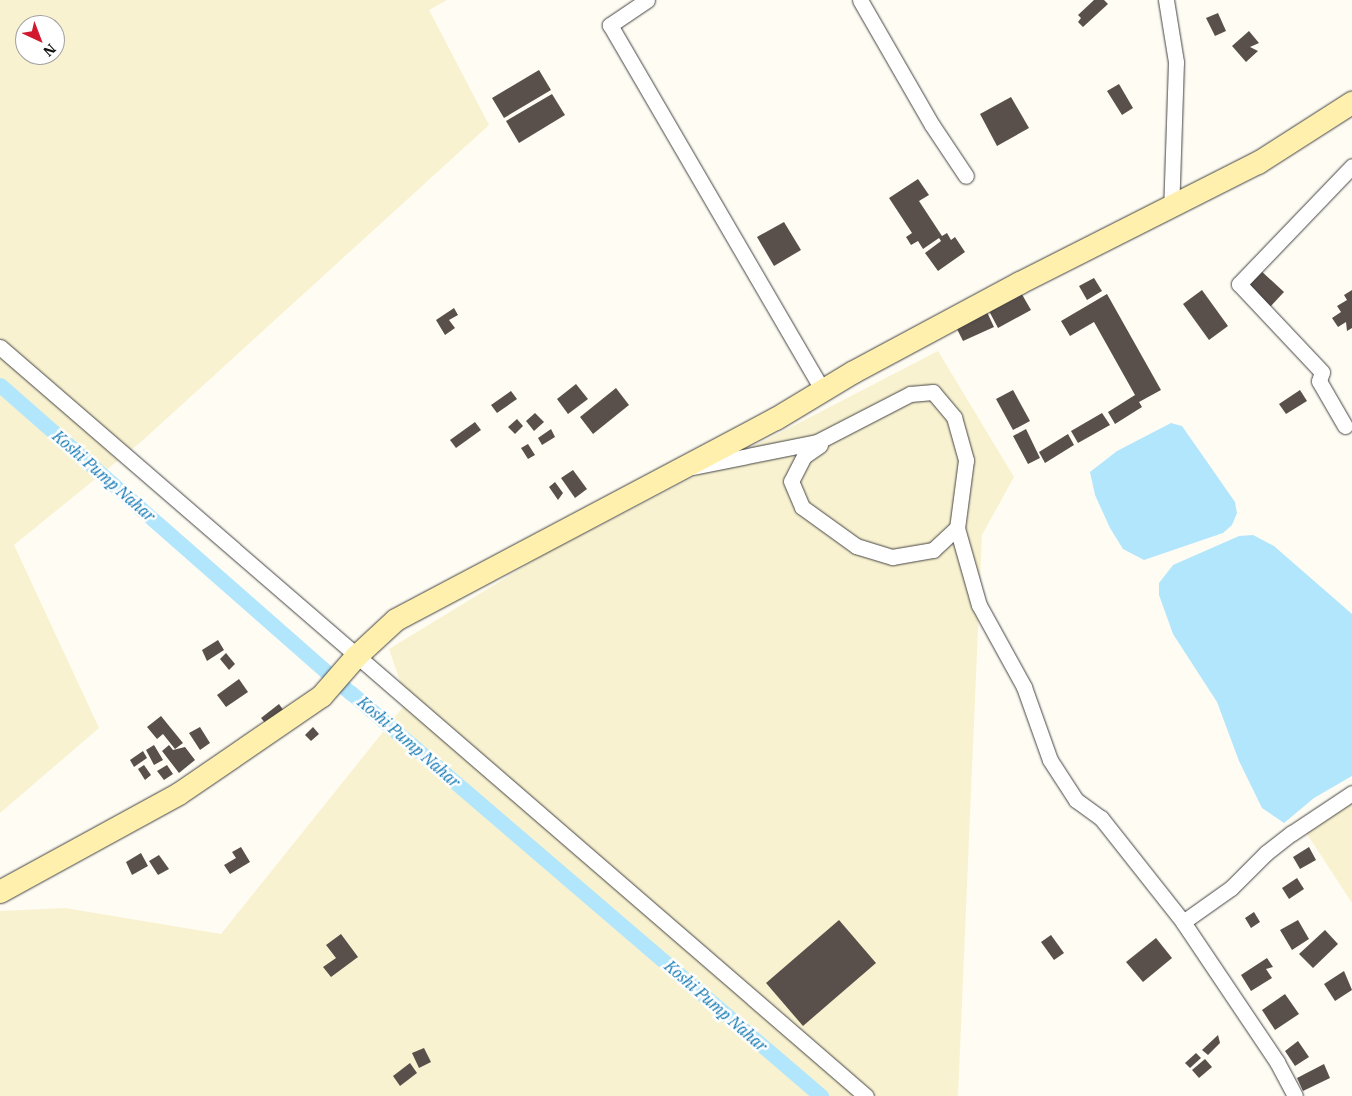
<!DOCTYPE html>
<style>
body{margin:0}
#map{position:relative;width:1352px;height:1096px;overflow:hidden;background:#fffcf3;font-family:"IBM Plex Serif",serif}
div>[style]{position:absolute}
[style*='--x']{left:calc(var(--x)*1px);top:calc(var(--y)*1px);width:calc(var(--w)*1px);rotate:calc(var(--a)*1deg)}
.farmland>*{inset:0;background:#f9f2d0}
.water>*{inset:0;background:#b2e6fc}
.canal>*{height:15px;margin:-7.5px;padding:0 7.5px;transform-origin:7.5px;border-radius:7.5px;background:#b2e6fc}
.building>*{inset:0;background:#5a504b}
.roads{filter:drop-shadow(0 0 1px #434343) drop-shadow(0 0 1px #434343)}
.street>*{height:15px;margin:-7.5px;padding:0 7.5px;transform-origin:7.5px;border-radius:7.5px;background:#fff}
.secondary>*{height:22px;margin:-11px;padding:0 11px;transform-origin:11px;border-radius:11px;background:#fff0ae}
span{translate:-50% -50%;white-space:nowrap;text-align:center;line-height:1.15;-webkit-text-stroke:5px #fff;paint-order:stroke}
.water-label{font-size:16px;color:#0a74b1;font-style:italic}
.north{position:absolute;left:15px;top:15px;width:50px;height:50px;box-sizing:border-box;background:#fff;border:1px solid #9f9f9f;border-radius:50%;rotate:137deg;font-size:14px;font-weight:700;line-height:20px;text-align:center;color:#101010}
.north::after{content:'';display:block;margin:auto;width:18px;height:22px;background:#d1182e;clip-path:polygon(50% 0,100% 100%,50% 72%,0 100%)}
</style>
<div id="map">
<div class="farmland">
<div style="clip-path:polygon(evenodd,0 0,447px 0,429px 10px,489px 125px,142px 441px,14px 545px,99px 728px,0 813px,0 0,25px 25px,55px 25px,55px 55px,25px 55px,25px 25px)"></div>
<div style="clip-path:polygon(938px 351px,1014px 477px,982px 535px,958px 1096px,0 1096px,0 911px,65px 908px,221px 934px,407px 702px,389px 649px,543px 555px)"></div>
<div style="clip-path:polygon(1352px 796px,1352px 903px,1305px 831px)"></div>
</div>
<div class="water">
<div style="clip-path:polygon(1171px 423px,1182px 426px,1235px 502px,1237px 513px,1232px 525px,1223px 533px,1144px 560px,1123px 549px,1110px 528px,1095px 495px,1090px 472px,1117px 451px)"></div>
<div style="clip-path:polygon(1253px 535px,1274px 546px,1352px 614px,1352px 776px,1314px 798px,1284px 823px,1262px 808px,1239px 761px,1217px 702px,1173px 634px,1159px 595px,1159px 583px,1173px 565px,1239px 536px)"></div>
</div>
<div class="canal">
<div style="--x:0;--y:385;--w:466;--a:41.3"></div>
<div style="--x:350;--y:692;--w:621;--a:40.62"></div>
</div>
<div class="building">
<div style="clip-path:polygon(1094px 0,1104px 0,1108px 4px,1083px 27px,1078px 22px,1081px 18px,1078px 15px)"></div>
<div style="clip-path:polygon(1218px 13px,1226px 31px,1215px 36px,1206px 18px)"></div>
<div style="clip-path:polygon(1249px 31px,1259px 43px,1250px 47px,1258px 51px,1246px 62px,1232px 46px)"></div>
<div style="clip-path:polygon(539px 70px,551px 90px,504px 118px,492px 98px)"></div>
<div style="clip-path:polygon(1119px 84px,1133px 108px,1122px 115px,1107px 91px)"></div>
<div style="clip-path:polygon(552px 94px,565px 115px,519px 143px,506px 121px)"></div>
<div style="clip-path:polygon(1011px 97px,1029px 128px,997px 146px,980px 114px)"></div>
<div style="clip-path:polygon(918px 179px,929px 195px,919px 201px,942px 236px,947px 233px,951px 240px,955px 237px,965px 252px,938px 271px,925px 253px,941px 241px,939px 238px,923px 249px,918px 241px,911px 245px,906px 237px,912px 233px,889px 198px)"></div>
<div style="clip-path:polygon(784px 222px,801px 250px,774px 266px,757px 237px)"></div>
<div style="clip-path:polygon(1259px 269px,1284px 292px,1269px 308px,1245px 285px)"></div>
<div style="clip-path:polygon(1094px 278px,1102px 291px,1087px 300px,1079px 286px)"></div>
<div style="clip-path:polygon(1202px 290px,1228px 326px,1209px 340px,1183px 304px)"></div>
<div style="clip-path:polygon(1352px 290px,1352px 328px,1347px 331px,1346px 322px,1338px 327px,1332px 318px,1341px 312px,1337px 306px,1347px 300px,1344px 295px)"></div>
<div style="clip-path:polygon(1020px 291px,1031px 310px,998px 328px,988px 309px)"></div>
<div style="clip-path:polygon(1107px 294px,1161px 390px,1139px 402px,1142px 407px,1115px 424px,1108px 412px,1135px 395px,1094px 322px,1070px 336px,1061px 321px)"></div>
<div style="clip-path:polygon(454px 308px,458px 315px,449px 320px,455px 328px,445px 335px,436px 320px)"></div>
<div style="clip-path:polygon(986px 310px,994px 327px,963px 341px,955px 325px)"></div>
<div style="clip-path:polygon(576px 384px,588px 399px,568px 414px,557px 399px)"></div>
<div style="clip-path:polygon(616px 388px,629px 405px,593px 434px,580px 417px)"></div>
<div style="clip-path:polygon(1013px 390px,1030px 421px,1013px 430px,996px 399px)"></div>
<div style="clip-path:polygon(1300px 390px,1307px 401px,1286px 414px,1279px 404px)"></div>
<div style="clip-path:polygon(511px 391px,517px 399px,497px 413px,491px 405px)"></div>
<div style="clip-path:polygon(535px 413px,544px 422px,534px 431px,526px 421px)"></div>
<div style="clip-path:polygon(1102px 413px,1110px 425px,1078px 443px,1071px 431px)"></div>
<div style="clip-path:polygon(517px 419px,523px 426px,515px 434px,508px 427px)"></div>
<div style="clip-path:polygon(475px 422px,481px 430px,456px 448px,450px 440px)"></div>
<div style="clip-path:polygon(551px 429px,555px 437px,542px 445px,538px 438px)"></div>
<div style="clip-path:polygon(1026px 429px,1040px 458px,1028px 464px,1013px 436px)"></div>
<div style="clip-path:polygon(1068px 434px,1074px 445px,1045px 463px,1039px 452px)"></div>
<div style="clip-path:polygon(528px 444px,535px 455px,528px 459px,521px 448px)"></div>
<div style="clip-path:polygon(573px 470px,587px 489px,575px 498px,561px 478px)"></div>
<div style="clip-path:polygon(555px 482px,563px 493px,558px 500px,549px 487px)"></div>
<div style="clip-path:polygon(218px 640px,224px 650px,207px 661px,202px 650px)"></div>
<div style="clip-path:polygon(226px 653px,235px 664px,229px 670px,220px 659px)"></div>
<div style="clip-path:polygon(239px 679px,248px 692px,226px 707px,217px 695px)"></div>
<div style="clip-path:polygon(279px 704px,284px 711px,266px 724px,261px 718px)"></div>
<div style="clip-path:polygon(161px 716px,183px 743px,175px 749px,163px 734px,157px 739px,147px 727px)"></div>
<div style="clip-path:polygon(200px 727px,210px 743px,200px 750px,189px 733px)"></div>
<div style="clip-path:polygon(313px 727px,319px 734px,311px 741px,305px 735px)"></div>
<div style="clip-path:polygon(154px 745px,163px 760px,154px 765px,146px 750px)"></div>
<div style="clip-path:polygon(169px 745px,173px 750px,185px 747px,195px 760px,179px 773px,162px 751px)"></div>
<div style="clip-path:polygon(143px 751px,147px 758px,134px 767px,130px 760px)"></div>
<div style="clip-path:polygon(144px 765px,151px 775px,145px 780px,138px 769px)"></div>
<div style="clip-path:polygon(167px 765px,173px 774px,164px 780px,157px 771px)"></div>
<div style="clip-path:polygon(241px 847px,250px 862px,230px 874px,224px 865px,236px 858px,232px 852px)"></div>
<div style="clip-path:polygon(1309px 847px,1316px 860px,1300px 869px,1293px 857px)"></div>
<div style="clip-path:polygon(141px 853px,148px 866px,132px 875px,126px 862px)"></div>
<div style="clip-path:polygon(159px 855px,169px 869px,158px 875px,149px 861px)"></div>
<div style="clip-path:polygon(1297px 878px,1304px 889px,1289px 899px,1282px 888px)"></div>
<div style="clip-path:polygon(1254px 912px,1260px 922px,1251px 928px,1245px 918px)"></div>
<div style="clip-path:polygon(839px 920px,876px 963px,803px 1026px,766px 983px)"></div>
<div style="clip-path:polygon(1298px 920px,1309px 939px,1292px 950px,1280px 930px)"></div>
<div style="clip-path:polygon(1325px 930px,1338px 944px,1313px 968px,1299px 954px)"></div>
<div style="clip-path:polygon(341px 934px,358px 957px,331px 977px,323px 967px,336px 958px,326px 945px)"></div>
<div style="clip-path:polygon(1051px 935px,1064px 953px,1054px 960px,1041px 942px)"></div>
<div style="clip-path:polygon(1156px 938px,1172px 958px,1143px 982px,1126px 962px)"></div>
<div style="clip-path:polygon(1267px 958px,1273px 967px,1266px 969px,1272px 978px,1251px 991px,1241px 975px)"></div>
<div style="clip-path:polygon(1344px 971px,1352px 990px,1335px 1001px,1324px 984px)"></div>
<div style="clip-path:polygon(1285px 994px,1299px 1014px,1275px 1030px,1262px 1010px)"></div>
<div style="clip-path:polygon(1218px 1035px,1220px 1043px,1208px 1055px,1202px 1050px)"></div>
<div style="clip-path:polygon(1298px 1041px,1309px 1057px,1295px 1066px,1285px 1051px)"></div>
<div style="clip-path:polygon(424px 1048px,431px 1062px,419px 1068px,412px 1053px)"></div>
<div style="clip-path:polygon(1196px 1053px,1201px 1058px,1190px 1068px,1185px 1063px)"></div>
<div style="clip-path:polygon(1205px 1059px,1212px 1067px,1199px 1078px,1192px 1070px)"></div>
<div style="clip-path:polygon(410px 1063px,417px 1073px,400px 1086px,393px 1076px)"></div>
<div style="clip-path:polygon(1324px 1064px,1330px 1078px,1303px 1091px,1297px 1078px)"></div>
</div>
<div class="roads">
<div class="street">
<div style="--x:647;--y:0;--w:45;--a:146"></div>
<div style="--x:610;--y:25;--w:423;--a:59.8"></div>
<div style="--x:860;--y:0;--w:144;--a:60.1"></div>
<div style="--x:932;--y:125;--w:61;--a:56.3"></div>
<div style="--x:1166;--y:0;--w:63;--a:80.8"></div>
<div style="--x:1176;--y:62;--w:147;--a:91.9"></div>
<div style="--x:0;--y:347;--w:1145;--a:40.86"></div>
<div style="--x:1345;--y:426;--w:52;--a:-120"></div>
<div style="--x:1319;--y:381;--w:9;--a:-72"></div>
<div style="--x:1322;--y:372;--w:121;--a:-133.3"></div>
<div style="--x:1239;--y:284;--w:163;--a:-46.2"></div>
<div style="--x:820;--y:445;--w:19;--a:145"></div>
<div style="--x:804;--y:456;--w:28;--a:117"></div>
<div style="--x:791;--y:481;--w:28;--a:67"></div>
<div style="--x:802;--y:507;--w:67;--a:35.8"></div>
<div style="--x:856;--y:546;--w:38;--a:17"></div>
<div style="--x:892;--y:557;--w:42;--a:-9.7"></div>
<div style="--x:933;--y:550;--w:33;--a:-43"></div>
<div style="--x:693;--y:467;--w:126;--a:-11.4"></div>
<div style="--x:817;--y:442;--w:105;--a:-27.3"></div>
<div style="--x:910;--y:394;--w:23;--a:-5"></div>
<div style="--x:933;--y:392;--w:33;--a:50"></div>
<div style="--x:954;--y:417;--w:45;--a:74.4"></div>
<div style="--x:966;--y:460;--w:69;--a:97.5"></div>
<div style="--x:957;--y:528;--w:80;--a:74.1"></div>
<div style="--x:979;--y:605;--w:94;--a:61.2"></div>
<div style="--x:1024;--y:687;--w:77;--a:70.4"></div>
<div style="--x:1050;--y:760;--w:48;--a:57"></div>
<div style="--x:1076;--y:800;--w:31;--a:36"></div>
<div style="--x:1101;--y:818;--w:132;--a:51.7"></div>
<div style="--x:1183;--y:922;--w:169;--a:56.1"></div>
<div style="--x:1277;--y:1062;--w:38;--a:62"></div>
<div style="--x:1183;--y:922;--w:59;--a:-35.3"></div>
<div style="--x:1231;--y:888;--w:49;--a:-45"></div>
<div style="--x:1266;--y:853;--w:33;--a:-38"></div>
<div style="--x:1292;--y:833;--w:72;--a:-33.7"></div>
</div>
<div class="secondary">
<div style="--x:0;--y:892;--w:204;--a:-28.7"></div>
<div style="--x:179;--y:794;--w:173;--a:-34.4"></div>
<div style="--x:322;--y:696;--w:52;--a:-48.9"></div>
<div style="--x:356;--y:657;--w:54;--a:-42.8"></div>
<div style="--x:396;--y:620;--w:430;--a:-27.9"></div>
<div style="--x:776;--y:419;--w:91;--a:-31.1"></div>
<div style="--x:854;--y:372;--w:188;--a:-28.2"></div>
<div style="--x:1020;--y:283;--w:267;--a:-26.8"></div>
<div style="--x:1258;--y:163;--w:112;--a:-32.6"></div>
</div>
</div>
<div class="water-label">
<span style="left:104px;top:476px;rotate:41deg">Koshi Pump Nahar</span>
<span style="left:409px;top:742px;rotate:41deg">Koshi Pump Nahar</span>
<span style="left:716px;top:1006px;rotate:41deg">Koshi Pump Nahar</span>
</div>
<div class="north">N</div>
</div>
